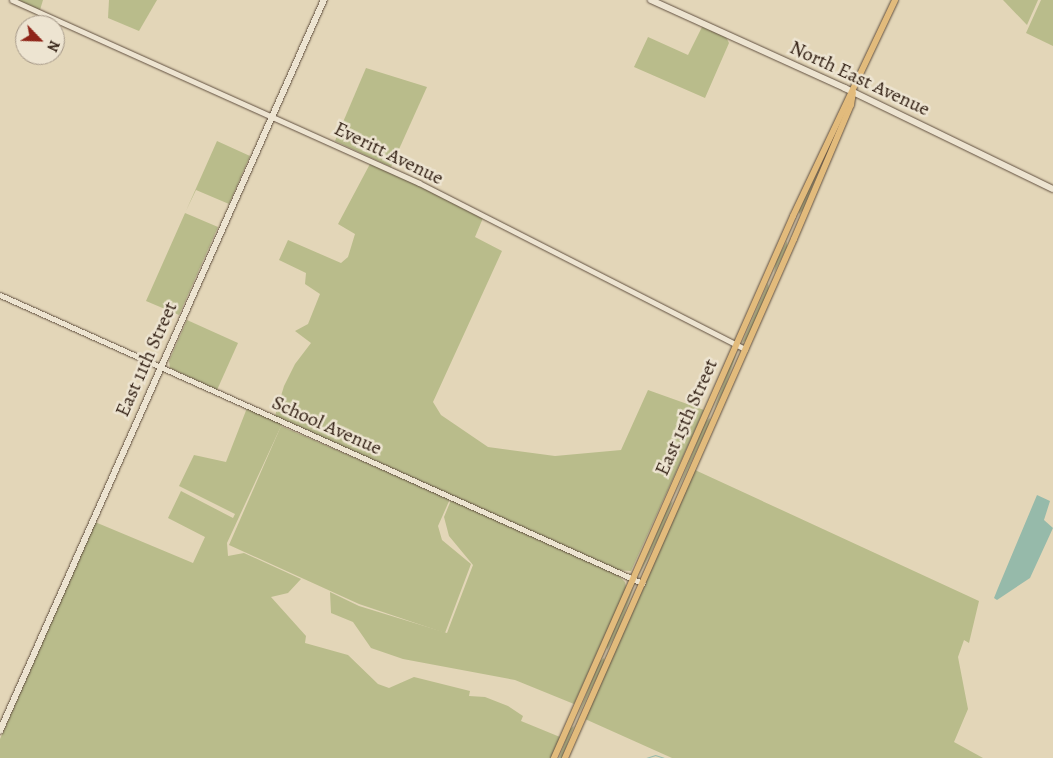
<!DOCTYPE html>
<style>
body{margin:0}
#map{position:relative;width:1053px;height:758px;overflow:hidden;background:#e3d6b8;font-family:Alegreya,serif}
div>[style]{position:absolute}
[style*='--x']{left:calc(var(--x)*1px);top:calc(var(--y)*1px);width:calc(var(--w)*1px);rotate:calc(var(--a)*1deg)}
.green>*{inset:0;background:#b9bc8b}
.water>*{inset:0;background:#96baaa}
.stream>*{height:1px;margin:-0.5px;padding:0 0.5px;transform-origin:0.5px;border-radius:0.5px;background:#96baaa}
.roads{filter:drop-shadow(0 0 1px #615040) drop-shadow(0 0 1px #615040)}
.tertiary>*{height:5px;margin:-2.5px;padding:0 2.5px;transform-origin:2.5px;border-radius:2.5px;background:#ede4d1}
.secondary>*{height:5.5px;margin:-2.75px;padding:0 2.75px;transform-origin:2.75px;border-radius:2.75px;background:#ede4d1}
.primary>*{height:6px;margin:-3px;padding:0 3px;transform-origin:3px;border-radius:3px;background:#e2bb7c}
span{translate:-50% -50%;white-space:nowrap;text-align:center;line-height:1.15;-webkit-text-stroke:5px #ede4d1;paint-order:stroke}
.street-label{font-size:20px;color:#362418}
.north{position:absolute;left:15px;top:15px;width:50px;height:50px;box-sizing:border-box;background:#ede4d1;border:1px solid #a49787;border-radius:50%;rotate:114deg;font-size:14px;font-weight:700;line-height:20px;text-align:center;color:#362418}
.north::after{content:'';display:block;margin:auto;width:18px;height:22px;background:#8f2418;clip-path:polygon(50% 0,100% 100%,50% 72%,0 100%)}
</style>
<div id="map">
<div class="green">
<div style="clip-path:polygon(17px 0,43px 0,40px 10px)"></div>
<div style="clip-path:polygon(109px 0,157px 0,139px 31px,108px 18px)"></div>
<div style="clip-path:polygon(1003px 0,1038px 0,1027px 25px)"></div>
<div style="clip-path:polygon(1041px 0,1053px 0,1053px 46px,1026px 33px)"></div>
<div style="clip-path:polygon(702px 27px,726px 37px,729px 43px,705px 98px,634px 67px,648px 37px,688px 55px)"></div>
<div style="clip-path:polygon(366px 68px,427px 87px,391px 167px,335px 141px)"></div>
<div style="clip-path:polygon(217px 141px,250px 156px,229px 204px,196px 190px,185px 213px,218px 227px,179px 315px,146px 301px)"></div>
<div style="clip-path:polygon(371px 162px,483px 218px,475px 237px,502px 251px,433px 402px,441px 415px,488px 447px,555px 456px,621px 450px,648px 390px,704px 410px,631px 571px,617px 570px,275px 416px,284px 386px,295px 364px,311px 343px,295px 331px,308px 324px,320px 294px,305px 284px,306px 273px,279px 260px,288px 240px,341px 263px,348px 257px,355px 234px,338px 224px)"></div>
<div style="clip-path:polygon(820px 167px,803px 210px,799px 214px,799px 210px)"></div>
<div style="clip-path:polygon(787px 241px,787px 247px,774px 273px,776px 261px)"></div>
<div style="clip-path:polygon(768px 283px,769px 290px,746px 340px,742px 343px)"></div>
<div style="clip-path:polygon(187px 320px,238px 343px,217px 390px,170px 368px,169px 361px)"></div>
<div style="clip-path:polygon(737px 352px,724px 390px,714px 409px,729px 368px)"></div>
<div style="clip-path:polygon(247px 408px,282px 424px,227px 543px,228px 556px,244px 553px,301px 579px,288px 593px,271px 597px,306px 636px,305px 643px,348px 655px,378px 684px,389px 688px,414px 677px,470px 691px,469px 696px,485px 697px,508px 706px,523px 716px,521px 721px,560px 737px,551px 758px,0 758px,0 739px,95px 522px,193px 563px,205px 537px,168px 518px,181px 491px,233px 518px,235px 514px,179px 486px,194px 455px,226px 462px)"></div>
<div style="clip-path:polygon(710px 418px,709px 424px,676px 494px,705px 422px)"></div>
<div style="clip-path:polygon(281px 426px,450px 499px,438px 526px,442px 540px,471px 564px,445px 633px,359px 604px,229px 545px)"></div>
<div style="clip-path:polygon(695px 470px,979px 601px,969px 643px,964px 640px,958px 657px,968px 709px,954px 742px,983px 758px,672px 758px,585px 719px)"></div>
<div style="clip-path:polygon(451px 500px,617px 574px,625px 582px,626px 588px,574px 704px,515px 680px,403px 659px,371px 648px,353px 622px,331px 613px,330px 592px,359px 606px,447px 633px,473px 565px,449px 536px,444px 517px)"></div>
<div style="clip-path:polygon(673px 501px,660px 535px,639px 575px,668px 506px)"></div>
<div style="clip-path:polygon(634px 586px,619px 629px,607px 650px,607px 644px)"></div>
<div style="clip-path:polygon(604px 658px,604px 663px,577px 718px,599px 662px)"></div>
<div style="clip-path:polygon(574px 726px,562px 758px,559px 758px,570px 729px)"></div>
</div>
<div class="water">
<div style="clip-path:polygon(1037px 495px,1050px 501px,1044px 520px,1053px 528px,1030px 578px,997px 600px,994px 598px,998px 588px)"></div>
</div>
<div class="stream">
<div style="--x:646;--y:758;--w:9;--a:-18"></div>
<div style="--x:655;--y:755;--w:9;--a:18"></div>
</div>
<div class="roads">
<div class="tertiary">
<div style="--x:12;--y:0;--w:446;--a:24.2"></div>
<div style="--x:419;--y:183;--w:366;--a:27"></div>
<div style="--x:0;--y:295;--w:704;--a:24.16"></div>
</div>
<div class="secondary">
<div style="--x:651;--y:0;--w:213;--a:24.4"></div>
<div style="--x:845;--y:88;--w:231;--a:25.9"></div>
<div style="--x:0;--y:731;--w:800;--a:-66.1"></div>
</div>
<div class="primary">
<div style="--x:554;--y:758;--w:592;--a:-66.2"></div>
<div style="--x:793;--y:216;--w:239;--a:-64.7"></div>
<div style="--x:565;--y:758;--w:567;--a:-66.19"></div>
<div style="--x:794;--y:239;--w:146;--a:-67"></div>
<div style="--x:851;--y:105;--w:12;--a:-81"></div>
</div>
</div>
<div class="street-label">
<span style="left:860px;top:78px;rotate:25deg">North East Avenue</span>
<span style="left:389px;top:153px;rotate:26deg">Everitt Avenue</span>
<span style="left:146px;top:359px;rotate:-66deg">East 11th Street</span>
<span style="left:686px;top:417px;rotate:-66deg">East 15th Street</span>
<span style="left:327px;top:425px;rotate:24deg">School Avenue</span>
</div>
<div class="north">N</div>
</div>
